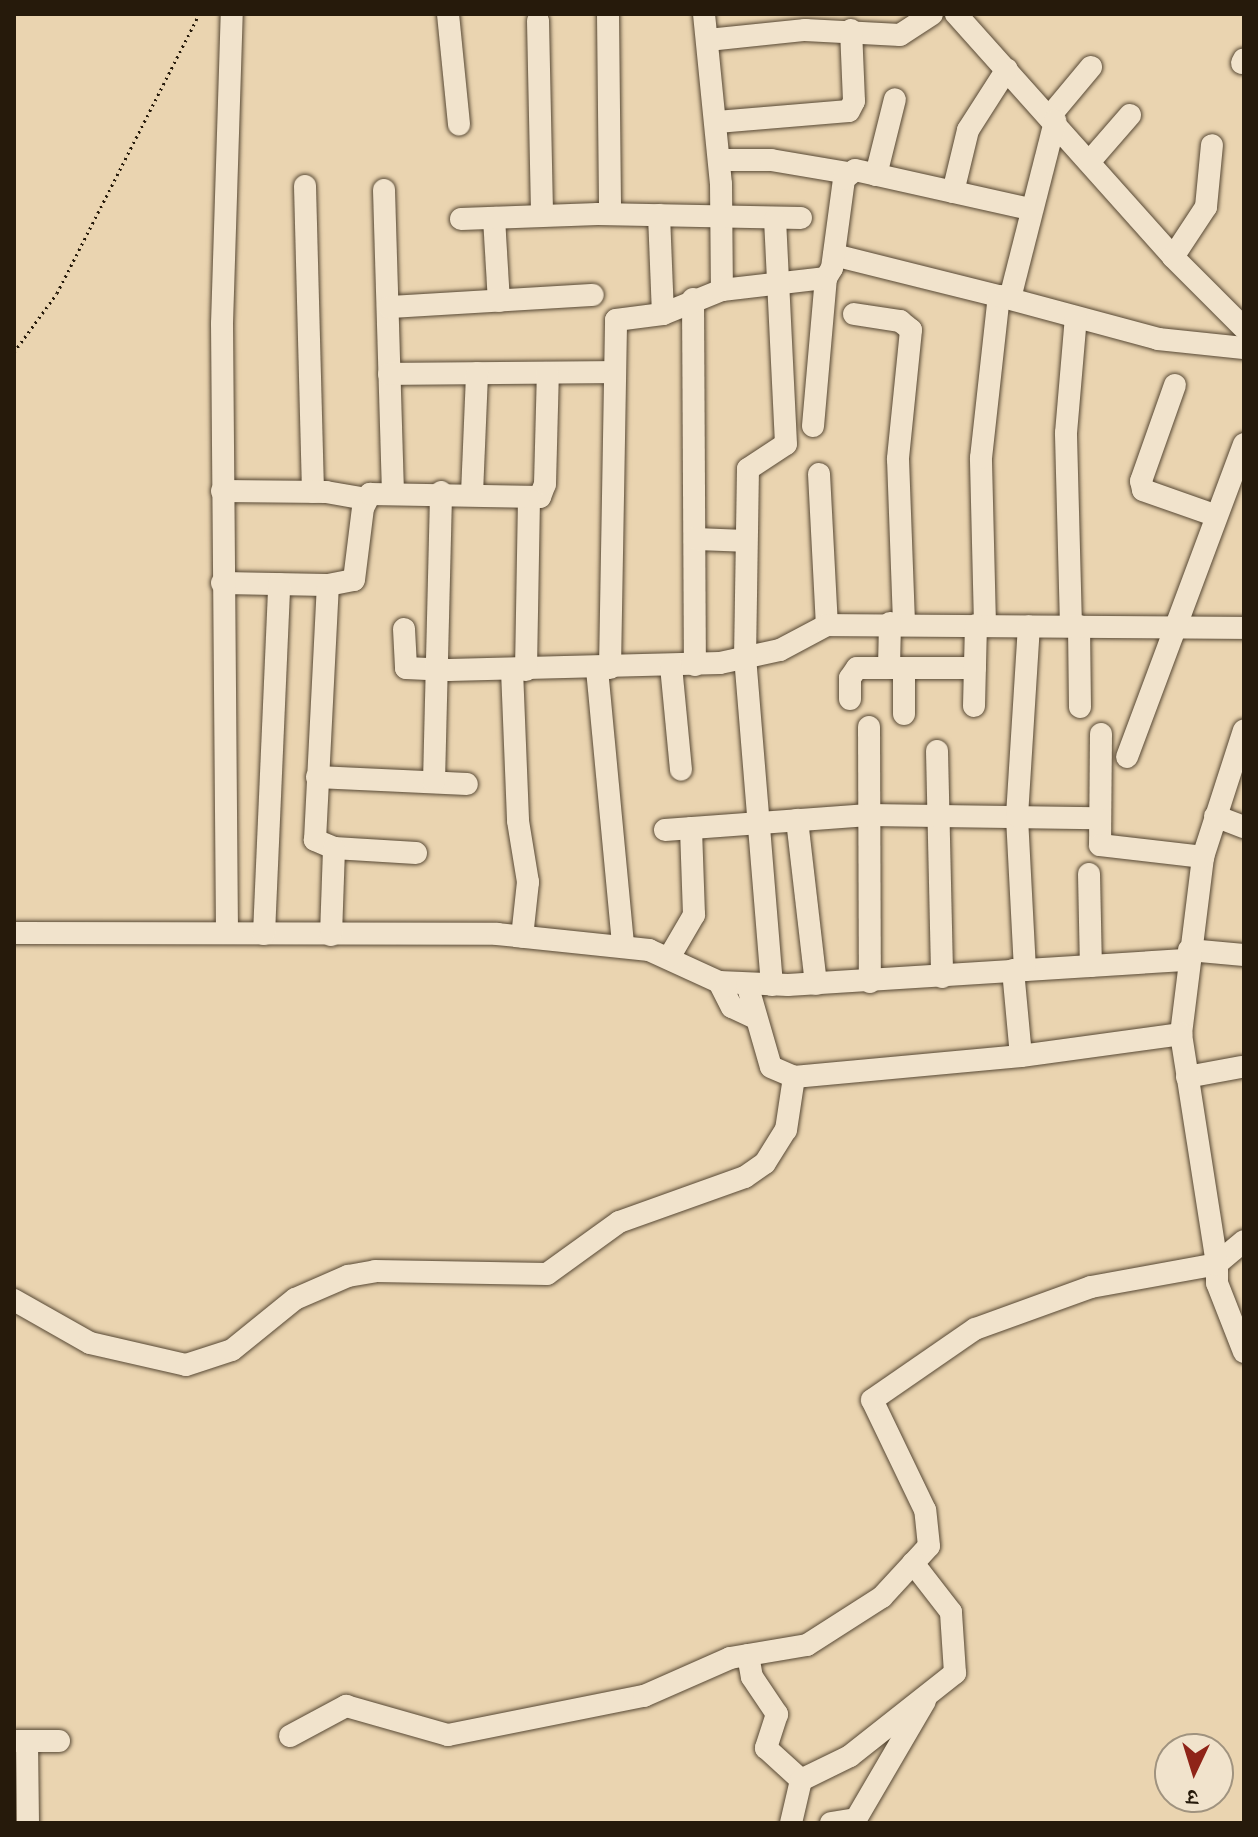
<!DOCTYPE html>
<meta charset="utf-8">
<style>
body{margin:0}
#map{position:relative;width:1258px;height:1837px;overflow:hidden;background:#ead4b0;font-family:Vollkorn,"Noto Serif Devanagari",serif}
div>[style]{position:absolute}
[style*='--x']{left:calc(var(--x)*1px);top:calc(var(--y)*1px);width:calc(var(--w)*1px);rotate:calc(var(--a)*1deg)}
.path>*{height:3px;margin-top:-1.5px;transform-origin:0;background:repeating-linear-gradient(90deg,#261a0b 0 2px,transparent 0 6px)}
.roads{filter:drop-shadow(0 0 2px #574834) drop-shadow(0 0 2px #574834)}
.minor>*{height:22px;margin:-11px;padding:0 11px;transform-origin:11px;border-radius:11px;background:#f1e3cc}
span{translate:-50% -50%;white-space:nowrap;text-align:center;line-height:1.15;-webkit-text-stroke:7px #f1e3cc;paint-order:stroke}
.frame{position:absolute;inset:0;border:16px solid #261a0b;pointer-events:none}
.north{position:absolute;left:1154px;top:1733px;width:80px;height:80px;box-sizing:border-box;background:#f1e3cc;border:2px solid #a0937f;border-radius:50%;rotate:184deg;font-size:22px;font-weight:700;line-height:32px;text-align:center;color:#261a0b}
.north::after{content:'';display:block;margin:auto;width:28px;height:36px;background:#8f2418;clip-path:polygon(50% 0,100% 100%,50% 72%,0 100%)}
</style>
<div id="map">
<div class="path">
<div style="--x:14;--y:352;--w:73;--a:-53.9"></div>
<div style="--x:57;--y:293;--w:313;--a:-63"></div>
</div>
<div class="roads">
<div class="minor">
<div style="--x:448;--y:14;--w:111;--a:84.3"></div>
<div style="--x:608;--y:14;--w:200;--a:89.4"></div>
<div style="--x:704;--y:14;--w:171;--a:84.3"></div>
<div style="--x:721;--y:184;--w:106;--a:89.5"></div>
<div style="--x:956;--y:14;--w:326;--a:48.2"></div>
<div style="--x:1173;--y:257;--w:100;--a:45"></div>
<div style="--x:538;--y:21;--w:194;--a:88.8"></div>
<div style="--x:708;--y:40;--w:98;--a:-5.9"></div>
<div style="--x:805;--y:30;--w:95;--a:3"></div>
<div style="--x:900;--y:35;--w:38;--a:-33"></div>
<div style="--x:1242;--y:63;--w:4;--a:-63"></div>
<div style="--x:1050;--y:116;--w:64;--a:-50.1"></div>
<div style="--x:717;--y:122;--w:132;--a:-4.8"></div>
<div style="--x:849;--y:111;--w:11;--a:-63"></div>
<div style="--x:854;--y:101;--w:71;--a:-92.4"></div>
<div style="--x:720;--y:160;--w:51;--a:0"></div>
<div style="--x:771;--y:160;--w:78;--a:9.6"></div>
<div style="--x:1090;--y:161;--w:61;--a:-49"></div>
<div style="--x:876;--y:175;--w:78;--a:-76"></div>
<div style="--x:305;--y:186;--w:306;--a:88.5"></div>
<div style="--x:384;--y:190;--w:300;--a:88.3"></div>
<div style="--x:953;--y:192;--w:64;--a:-76.4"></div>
<div style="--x:968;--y:130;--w:72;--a:-57.4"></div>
<div style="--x:659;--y:215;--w:99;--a:87.7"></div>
<div style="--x:494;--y:218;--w:83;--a:86.6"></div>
<div style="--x:461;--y:219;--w:137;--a:-2.1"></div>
<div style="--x:598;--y:214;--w:203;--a:1.1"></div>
<div style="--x:834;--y:255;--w:170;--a:14"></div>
<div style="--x:1173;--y:257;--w:60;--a:-56.6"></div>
<div style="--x:1206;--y:207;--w:62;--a:-84.5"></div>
<div style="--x:1010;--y:298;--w:183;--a:-75.7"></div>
<div style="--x:693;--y:299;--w:366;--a:89.7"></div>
<div style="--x:389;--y:307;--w:204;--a:-3.4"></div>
<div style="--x:854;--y:314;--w:47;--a:8.7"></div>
<div style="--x:900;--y:321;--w:14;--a:39"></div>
<div style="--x:911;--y:330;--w:130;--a:95.8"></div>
<div style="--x:898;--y:459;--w:165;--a:87.9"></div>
<div style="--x:389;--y:374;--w:222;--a:-0.5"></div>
<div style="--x:1175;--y:385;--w:102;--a:109.5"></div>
<div style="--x:1141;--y:481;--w:9;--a:77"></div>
<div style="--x:1143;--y:490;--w:78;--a:19.4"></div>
<div style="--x:813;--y:426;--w:149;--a:-85"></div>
<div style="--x:819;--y:474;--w:151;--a:87"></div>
<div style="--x:222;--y:491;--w:104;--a:0.6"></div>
<div style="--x:326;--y:492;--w:40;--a:10"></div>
<div style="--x:472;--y:494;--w:121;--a:-87.6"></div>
<div style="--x:695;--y:539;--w:51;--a:2.2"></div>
<div style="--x:222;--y:583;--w:106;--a:1.1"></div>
<div style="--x:985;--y:625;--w:167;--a:-91.4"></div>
<div style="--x:981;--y:458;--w:163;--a:-83.7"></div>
<div style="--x:999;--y:296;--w:165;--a:15.1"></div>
<div style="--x:1158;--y:339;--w:86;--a:6"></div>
<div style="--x:1071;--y:626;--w:193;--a:-91.5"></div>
<div style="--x:1066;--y:433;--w:116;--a:-85.1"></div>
<div style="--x:1079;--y:626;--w:81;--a:89.3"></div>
<div style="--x:404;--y:629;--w:39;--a:87"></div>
<div style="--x:406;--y:668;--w:43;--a:2.7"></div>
<div style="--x:449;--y:670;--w:271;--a:-1.5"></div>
<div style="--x:720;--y:663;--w:61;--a:-12.2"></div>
<div style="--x:780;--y:650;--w:53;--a:-28"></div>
<div style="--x:827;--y:625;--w:417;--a:0.4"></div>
<div style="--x:671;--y:666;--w:104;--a:84.5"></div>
<div style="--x:889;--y:667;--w:44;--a:-88.7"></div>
<div style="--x:610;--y:668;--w:348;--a:-89"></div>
<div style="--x:616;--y:320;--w:47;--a:-7.3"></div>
<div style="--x:663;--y:314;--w:64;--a:-22.1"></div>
<div style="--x:722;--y:290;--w:105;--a:-6.6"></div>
<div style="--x:826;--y:278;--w:12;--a:-59"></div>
<div style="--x:832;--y:268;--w:90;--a:-82.3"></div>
<div style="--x:844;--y:179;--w:14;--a:-39"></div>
<div style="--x:855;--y:170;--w:179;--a:12.6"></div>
<div style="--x:904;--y:668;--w:46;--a:90"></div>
<div style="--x:597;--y:669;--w:278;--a:84.6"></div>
<div style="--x:512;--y:670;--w:151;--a:87.7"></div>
<div style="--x:518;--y:821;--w:62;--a:80.7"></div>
<div style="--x:528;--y:882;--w:55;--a:96.2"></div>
<div style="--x:526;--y:670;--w:172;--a:-89"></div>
<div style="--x:850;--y:699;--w:21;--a:-90"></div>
<div style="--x:850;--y:678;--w:12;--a:-55"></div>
<div style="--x:857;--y:668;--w:118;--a:0"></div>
<div style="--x:974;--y:706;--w:81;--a:-88.6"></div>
<div style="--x:869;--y:727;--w:255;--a:89.8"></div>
<div style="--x:1101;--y:734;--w:111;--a:90.5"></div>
<div style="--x:1100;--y:845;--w:104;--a:6.6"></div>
<div style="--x:937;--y:751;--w:226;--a:88.7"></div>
<div style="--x:1127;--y:757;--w:334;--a:-69.5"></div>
<div style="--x:317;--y:777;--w:150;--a:2.7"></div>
<div style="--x:434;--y:782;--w:290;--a:-88.6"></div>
<div style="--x:1215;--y:816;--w:31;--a:21"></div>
<div style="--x:797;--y:820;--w:165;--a:83.4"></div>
<div style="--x:665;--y:830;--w:204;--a:-4.2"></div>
<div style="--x:868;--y:815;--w:229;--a:0.8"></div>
<div style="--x:416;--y:853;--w:82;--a:-176.5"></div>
<div style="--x:334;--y:848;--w:21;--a:-157"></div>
<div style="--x:315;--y:840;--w:255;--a:-87.1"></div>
<div style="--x:328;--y:585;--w:26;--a:-11"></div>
<div style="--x:354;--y:580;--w:73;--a:-82.9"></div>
<div style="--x:363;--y:508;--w:16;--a:-63"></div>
<div style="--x:370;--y:494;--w:170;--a:1"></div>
<div style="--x:540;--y:497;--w:14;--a:-69"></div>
<div style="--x:545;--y:484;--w:111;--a:-88.5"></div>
<div style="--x:1089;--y:874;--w:92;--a:88.8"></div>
<div style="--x:227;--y:932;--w:608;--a:-90.47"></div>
<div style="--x:222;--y:324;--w:310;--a:-88.2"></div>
<div style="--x:14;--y:933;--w:483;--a:0.1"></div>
<div style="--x:497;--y:934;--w:153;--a:6"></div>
<div style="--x:649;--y:950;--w:77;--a:24.6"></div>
<div style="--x:719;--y:982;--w:69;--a:2.5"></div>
<div style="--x:788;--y:985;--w:401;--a:-3.6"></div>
<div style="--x:264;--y:934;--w:350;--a:-87.5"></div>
<div style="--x:331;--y:935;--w:87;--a:-88"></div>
<div style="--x:1189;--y:950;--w:55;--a:5.2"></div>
<div style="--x:670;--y:956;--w:48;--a:-59.7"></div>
<div style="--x:694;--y:915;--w:87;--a:-92"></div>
<div style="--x:1013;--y:970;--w:86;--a:84.7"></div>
<div style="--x:1025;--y:970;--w:154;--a:-93"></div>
<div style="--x:1017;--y:816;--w:190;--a:-86.4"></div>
<div style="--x:719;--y:982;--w:28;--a:63"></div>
<div style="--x:732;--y:1007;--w:23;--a:25"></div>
<div style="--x:747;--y:984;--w:86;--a:73.9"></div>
<div style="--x:771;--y:1067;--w:25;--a:23"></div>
<div style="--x:794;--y:1077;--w:228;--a:-5.3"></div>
<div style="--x:1021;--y:1056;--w:162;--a:-7.8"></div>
<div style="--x:1181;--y:1034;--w:178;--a:-82.9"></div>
<div style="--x:1203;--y:857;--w:133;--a:-72.1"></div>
<div style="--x:772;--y:985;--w:327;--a:-94.7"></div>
<div style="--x:745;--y:659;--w:190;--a:-89.1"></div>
<div style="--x:748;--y:469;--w:45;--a:-33.3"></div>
<div style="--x:786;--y:444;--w:225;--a:-92.8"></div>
<div style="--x:1187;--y:1077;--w:55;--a:-10.5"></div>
<div style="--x:1244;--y:1241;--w:35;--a:140"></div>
<div style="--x:1217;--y:1264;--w:19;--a:90"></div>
<div style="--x:1217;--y:1283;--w:74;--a:68.6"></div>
<div style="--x:14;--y:1300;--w:87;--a:29.5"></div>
<div style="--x:90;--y:1343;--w:98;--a:12.9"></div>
<div style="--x:186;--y:1365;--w:48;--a:-18.1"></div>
<div style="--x:232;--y:1350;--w:81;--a:-39"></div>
<div style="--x:295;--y:1299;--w:58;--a:-23.5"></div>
<div style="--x:348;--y:1276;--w:27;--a:-10"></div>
<div style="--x:375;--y:1271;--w:172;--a:1"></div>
<div style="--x:547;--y:1274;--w:89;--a:-35.8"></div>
<div style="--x:619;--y:1222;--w:134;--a:-19.7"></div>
<div style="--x:745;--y:1177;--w:24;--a:-35"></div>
<div style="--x:765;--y:1163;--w:39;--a:-58"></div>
<div style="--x:786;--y:1130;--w:54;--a:-81.4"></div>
<div style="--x:748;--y:1655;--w:22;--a:80"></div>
<div style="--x:752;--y:1677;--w:45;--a:56"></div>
<div style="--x:777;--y:1714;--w:36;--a:108"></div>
<div style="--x:766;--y:1748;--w:47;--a:42.4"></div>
<div style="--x:290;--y:1736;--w:64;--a:-28.2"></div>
<div style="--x:346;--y:1706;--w:106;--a:15.9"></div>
<div style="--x:448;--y:1735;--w:200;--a:-11.3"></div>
<div style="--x:644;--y:1696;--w:94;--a:-23.8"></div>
<div style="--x:730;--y:1658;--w:78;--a:-9.6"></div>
<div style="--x:807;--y:1645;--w:89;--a:-32.6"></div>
<div style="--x:882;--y:1597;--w:69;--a:-47.3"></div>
<div style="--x:929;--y:1546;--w:36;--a:-96"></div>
<div style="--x:925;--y:1510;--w:122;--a:-115.7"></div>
<div style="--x:872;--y:1400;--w:125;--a:-34.6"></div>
<div style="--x:975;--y:1329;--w:123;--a:-19.9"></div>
<div style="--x:1091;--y:1287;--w:128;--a:-10.3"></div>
<div style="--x:1217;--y:1264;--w:233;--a:-98.9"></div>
<div style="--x:15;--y:1741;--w:44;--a:0"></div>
<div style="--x:27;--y:1741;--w:82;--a:89.3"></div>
<div style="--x:791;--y:1823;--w:44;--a:-76.9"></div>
<div style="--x:801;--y:1780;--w:55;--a:-26.1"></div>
<div style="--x:850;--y:1756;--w:134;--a:-38.3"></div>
<div style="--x:955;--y:1673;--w:61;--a:-93.8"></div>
<div style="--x:951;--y:1612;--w:62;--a:-127.8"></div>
<div style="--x:831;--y:1823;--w:25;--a:-9"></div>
<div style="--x:856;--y:1819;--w:137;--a:-59.7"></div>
</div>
</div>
<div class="frame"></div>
<div class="north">उ</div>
</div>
